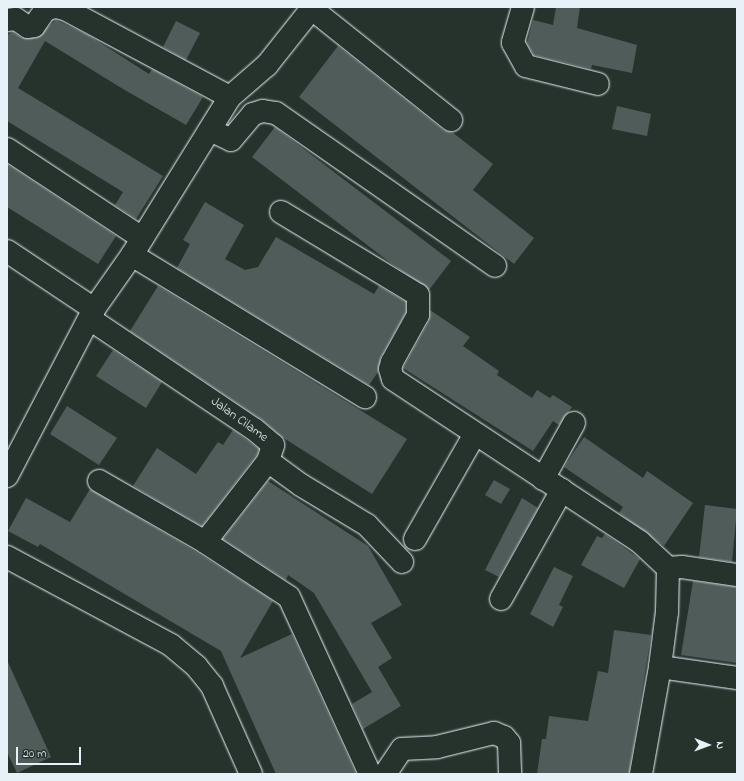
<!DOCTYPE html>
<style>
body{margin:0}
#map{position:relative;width:744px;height:781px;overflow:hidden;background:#26332d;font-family:"Indie Flower",sans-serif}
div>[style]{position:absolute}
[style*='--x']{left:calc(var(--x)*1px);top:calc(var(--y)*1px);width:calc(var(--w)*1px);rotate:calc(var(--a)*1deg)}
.building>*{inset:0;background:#505c59}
.roads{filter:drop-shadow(0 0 1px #e8f1f8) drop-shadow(0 0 1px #e8f1f8)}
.minor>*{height:22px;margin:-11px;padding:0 11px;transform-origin:11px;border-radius:11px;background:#26332d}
span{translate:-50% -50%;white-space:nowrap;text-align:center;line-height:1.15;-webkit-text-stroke:3px #26332d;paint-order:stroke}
.street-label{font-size:13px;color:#e8f1f8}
.frame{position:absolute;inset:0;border:8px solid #e8f1f8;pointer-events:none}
.north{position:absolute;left:688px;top:725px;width:40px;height:40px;-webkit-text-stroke:3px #26332d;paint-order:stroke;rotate:91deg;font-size:11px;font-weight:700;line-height:16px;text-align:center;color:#e8f1f8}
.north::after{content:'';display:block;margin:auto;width:14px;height:18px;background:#e8f1f8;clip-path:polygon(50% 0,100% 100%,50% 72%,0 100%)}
.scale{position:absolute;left:16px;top:747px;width:65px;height:18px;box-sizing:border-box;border:2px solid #e8f1f8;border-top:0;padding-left:5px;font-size:12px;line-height:14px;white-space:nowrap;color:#e8f1f8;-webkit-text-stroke:3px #26332d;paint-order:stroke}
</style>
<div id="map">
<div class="building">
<div style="clip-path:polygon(556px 7px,580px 7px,577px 28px,637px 45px,632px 73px,592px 65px,591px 69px,534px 55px,527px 43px,533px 20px,553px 25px)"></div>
<div style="clip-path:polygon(56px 20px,88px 35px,149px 74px,152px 69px,203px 97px,186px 125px,123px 89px,45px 41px,18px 88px,163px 176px,136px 219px,115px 205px,123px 192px,7px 121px,7px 35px,13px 32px,22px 38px,36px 38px)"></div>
<div style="clip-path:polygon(176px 21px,200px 33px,186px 60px,163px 47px)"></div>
<div style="clip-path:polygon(338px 46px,443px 130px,452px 132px,493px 164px,473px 190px,534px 238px,514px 264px,299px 97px)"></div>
<div style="clip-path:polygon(617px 106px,651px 114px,647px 136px,612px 129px)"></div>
<div style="clip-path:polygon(275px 127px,451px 261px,429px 290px,392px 264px,252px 157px)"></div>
<div style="clip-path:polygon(7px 164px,116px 236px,98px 264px,7px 207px)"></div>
<div style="clip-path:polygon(205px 202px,244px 225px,225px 259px,245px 270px,258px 267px,276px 237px,374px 294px,379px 286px,406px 302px,406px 312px,381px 356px,378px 372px,369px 385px,177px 268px,190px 244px,183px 240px)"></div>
<div style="clip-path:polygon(158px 286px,407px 439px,372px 494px,282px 437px,261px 419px,130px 331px)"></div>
<div style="clip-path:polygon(430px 310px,470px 337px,463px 346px,499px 371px,497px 375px,532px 398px,537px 390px,550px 398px,553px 395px,572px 407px,559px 425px,553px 421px,533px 451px,403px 368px,429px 321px)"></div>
<div style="clip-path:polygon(113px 350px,162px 382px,146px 408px,96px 376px)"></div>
<div style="clip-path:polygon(67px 406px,117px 438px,99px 465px,50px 434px)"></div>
<div style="clip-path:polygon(233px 430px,259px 449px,257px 455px,202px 526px,133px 486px,157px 448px,196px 474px,218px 442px,223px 445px)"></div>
<div style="clip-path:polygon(584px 437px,643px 478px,647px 471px,693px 503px,664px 546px,619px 513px,623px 507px,564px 467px)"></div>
<div style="clip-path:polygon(494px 480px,510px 489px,501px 504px,485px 495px)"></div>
<div style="clip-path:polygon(268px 481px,368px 546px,402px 605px,371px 623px,392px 658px,378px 667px,401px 706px,363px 729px,352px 704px,372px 692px,314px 593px,288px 575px,286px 580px,223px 539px)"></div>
<div style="clip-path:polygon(90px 489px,198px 553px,273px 601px,240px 658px,292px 634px,356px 774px,276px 774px,221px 651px,40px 544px,38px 547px,8px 531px,26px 498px,70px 522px)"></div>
<div style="clip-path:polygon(522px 498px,538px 508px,499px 577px,485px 570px)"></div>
<div style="clip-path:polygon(705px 505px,737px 509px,732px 562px,699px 557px)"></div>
<div style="clip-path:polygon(605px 534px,640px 559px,624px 588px,581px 565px,597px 536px,602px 538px)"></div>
<div style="clip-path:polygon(554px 567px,573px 576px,559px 605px,563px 607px,553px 627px,530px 614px)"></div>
<div style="clip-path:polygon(693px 581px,737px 587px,737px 663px,681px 655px)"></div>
<div style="clip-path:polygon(614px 630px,651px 635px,629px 774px,537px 774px,542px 739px,546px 739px,549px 716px,588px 721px,598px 671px,608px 673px)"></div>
<div style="clip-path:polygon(7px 660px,51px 757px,17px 773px,7px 752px)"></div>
</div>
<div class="roads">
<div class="minor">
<div style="--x:56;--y:7;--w:9;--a:13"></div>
<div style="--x:65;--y:9;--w:187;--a:28.1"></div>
<div style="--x:523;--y:7;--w:37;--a:106"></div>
<div style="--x:513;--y:43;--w:26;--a:61"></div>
<div style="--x:526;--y:66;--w:74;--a:14"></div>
<div style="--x:312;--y:9;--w:178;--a:38.6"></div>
<div style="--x:7;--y:20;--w:9;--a:-6"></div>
<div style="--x:16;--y:19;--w:14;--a:34"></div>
<div style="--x:28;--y:27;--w:6;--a:-9"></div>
<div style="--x:34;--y:26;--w:19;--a:-55"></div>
<div style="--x:45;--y:10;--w:10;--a:-17"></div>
<div style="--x:210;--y:130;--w:23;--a:25"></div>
<div style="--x:231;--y:140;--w:34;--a:-50"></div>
<div style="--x:253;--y:114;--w:10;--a:-17"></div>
<div style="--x:263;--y:111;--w:13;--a:9"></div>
<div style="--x:276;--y:113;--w:267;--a:34.9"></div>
<div style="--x:7;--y:149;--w:162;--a:33.4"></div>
<div style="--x:281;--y:212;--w:160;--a:31.2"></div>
<div style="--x:418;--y:295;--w:20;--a:90"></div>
<div style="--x:418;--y:315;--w:54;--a:119"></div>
<div style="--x:392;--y:362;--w:7;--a:106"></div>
<div style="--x:390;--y:369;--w:10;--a:73"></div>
<div style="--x:393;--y:379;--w:296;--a:33.4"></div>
<div style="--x:640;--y:542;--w:38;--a:43"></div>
<div style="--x:668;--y:568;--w:44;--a:91.3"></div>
<div style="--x:667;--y:612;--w:55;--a:97.3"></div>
<div style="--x:660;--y:667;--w:109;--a:100.1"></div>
<div style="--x:7;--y:251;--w:105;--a:33.7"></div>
<div style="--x:132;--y:255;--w:273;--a:31.4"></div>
<div style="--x:90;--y:319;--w:197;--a:33.9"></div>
<div style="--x:254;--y:429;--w:25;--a:40"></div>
<div style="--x:273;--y:445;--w:17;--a:107"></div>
<div style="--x:268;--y:461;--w:41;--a:36"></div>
<div style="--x:301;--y:485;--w:77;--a:31.2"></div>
<div style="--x:367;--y:525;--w:51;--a:46.6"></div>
<div style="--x:7;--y:476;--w:188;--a:-62.5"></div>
<div style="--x:94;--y:309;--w:66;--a:-54.9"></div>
<div style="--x:132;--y:255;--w:186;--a:-58.2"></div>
<div style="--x:230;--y:97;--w:49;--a:-40.9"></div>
<div style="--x:267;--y:65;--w:74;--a:-51.6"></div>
<div style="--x:543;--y:479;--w:64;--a:-61"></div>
<div style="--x:99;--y:481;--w:122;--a:29.9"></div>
<div style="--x:205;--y:542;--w:100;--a:33.2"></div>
<div style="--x:289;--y:597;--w:195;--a:65.4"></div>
<div style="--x:415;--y:539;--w:121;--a:-60.3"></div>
<div style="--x:205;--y:542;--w:103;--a:-52.1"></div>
<div style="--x:7;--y:557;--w:186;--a:28.2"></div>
<div style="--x:171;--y:645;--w:33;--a:40"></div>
<div style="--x:196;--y:666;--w:26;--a:51"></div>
<div style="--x:212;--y:686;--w:96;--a:66.1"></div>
<div style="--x:668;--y:568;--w:14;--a:-4"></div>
<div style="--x:682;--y:567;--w:56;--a:8.3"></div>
<div style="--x:501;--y:599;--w:125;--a:-60.8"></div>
<div style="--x:660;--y:667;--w:78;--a:8.1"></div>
<div style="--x:385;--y:774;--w:30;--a:-56"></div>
<div style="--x:402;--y:749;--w:35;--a:-3"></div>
<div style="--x:437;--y:747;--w:59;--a:-13.8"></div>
<div style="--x:494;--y:733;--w:11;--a:22"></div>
<div style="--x:504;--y:737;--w:8;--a:50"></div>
<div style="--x:509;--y:743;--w:31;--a:88"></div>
</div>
</div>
<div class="street-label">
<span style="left:239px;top:420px;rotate:36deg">Jalan Cilame</span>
</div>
<div class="frame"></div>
<div class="north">N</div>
<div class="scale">20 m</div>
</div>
